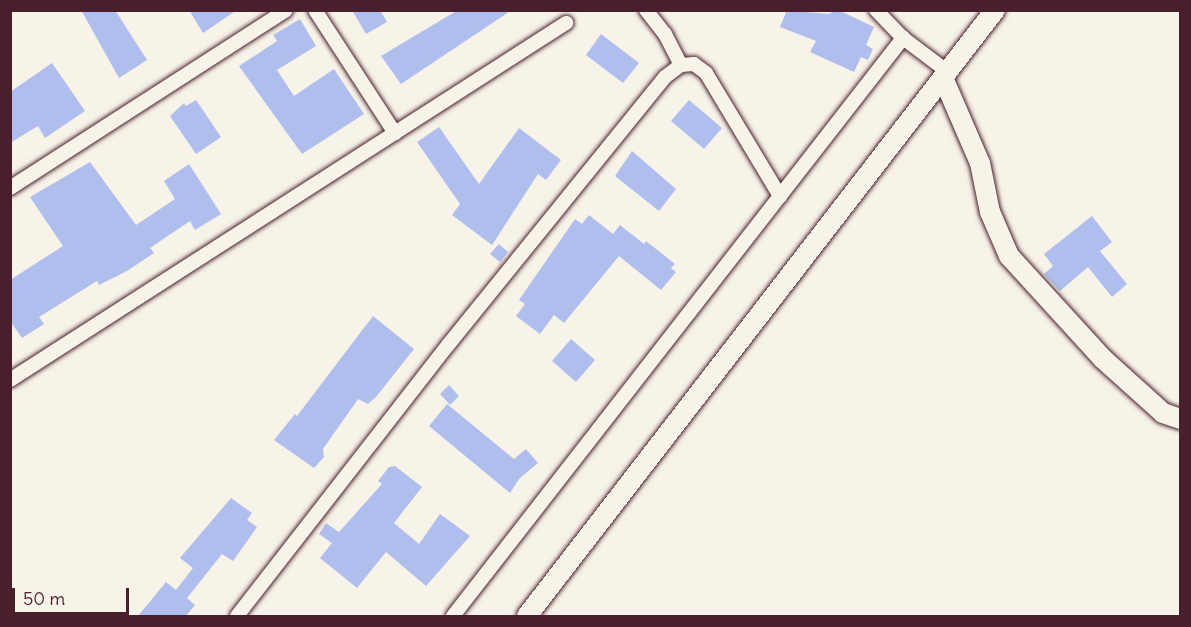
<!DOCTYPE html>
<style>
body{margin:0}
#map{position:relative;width:1191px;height:627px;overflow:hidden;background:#f7f3e8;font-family:Delius,sans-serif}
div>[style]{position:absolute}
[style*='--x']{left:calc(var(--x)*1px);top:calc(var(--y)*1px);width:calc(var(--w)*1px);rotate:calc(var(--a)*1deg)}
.building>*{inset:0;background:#b0beee}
.roads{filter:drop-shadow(0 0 2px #4a1f2b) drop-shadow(0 0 2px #4a1f2b)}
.street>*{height:14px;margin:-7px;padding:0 7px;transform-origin:7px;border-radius:7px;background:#f7f3e8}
.secondary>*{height:20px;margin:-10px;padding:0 10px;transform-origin:10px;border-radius:10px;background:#f7f3e8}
span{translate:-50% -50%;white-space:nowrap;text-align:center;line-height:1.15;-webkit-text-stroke:4.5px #f7f3e8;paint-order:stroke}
.frame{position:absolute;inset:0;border:12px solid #4a1f2b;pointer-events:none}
.scale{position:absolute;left:12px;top:588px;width:117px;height:27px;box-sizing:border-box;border:3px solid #4a1f2b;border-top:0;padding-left:8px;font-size:18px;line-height:21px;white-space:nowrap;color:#4a1f2b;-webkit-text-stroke:4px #f7f3e8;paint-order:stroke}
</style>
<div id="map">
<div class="building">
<div style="clip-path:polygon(81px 10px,115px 10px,147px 60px,119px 78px)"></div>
<div style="clip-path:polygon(189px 10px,237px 10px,203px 33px)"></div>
<div style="clip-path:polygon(352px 10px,380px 10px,387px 22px,366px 34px)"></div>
<div style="clip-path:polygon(458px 10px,512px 10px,401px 84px,381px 56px)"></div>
<div style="clip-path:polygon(787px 10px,828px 14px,838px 10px,874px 27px,866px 45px,873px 49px,868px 60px,861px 57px,854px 72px,810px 52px,816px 41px,780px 27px)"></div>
<div style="clip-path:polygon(300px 19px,316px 46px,277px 70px,294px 96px,334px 69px,364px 114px,302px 154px,239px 66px,277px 41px,273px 35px)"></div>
<div style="clip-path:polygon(601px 34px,639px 63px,623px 83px,586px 55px)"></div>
<div style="clip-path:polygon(52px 63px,85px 111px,45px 138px,38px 126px,10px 143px,10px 92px)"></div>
<div style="clip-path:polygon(196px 100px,221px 137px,196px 154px,170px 116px,184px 103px,186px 106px)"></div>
<div style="clip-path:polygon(689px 100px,722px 128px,704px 149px,671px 121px)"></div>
<div style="clip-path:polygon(439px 127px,479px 184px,519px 128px,561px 160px,546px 180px,538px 174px,492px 245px,452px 215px,460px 204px,417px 142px)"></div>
<div style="clip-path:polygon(632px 151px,676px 189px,659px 211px,615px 176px)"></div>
<div style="clip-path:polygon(90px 162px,136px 225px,175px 199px,164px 181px,189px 164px,221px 214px,195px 230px,190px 221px,150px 248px,154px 253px,127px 271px,99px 285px,97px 281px,39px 317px,44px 324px,22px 338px,10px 321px,10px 280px,63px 246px,30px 197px)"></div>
<div style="clip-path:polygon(589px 215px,613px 234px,620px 225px,644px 244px,646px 241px,675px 264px,671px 268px,676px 272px,661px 290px,619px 256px,564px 323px,554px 315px,540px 334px,516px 316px,525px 304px,519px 300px,575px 219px,582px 224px)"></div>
<div style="clip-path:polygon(1092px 216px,1112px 242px,1100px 251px,1127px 284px,1112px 297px,1088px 267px,1060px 291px,1044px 274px,1053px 266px,1044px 254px)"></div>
<div style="clip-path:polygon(499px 244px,508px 252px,500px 262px,490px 254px)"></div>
<div style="clip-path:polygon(373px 316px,414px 349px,376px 397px,368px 404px,358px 399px,323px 449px,324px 457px,314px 468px,274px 440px,295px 414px,297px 416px)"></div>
<div style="clip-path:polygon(571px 339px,595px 360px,576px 382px,552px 361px)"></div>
<div style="clip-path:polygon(449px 385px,459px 396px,450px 405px,440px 394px)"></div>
<div style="clip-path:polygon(447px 404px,514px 459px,526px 449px,538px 463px,519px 479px,510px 493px,429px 426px)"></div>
<div style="clip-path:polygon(395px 466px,422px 487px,394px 523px,419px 544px,440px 514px,470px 536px,426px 586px,386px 552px,357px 588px,320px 558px,332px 543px,319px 534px,326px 523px,339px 532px,382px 484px,378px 481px,389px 467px)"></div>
<div style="clip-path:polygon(231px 498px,252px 513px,247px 520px,257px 527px,233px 561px,222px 554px,187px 598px,195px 605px,186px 616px,138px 616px,166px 582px,176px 590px,193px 568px,180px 558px)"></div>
</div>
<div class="roads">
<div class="street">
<div style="--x:315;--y:10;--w:147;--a:57"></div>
<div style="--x:646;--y:10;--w:31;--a:52"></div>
<div style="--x:665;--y:34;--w:35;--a:63"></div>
<div style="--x:876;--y:10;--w:39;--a:46"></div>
<div style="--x:903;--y:38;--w:56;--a:37.1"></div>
<div style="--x:10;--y:188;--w:328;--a:-32.8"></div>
<div style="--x:10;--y:380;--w:661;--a:-32.7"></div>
<div style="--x:237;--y:616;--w:343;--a:-52.1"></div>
<div style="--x:448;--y:345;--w:345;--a:-51"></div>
<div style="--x:665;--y:77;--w:20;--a:-37"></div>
<div style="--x:681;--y:65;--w:13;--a:-4"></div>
<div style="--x:694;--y:64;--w:15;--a:37"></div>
<div style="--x:706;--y:73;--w:144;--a:59"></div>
<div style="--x:453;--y:616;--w:733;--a:-52.1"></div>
</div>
<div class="secondary">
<div style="--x:944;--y:80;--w:90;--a:66.6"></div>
<div style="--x:980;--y:163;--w:50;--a:78.5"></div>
<div style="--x:990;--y:212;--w:48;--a:66.6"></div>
<div style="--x:1009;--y:256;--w:138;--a:47.6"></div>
<div style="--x:1102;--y:358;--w:82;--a:42"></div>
<div style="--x:1163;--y:413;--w:18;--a:19"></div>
<div style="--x:527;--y:616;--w:766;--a:-52.32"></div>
</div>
</div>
<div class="frame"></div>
<div class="scale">50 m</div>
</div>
